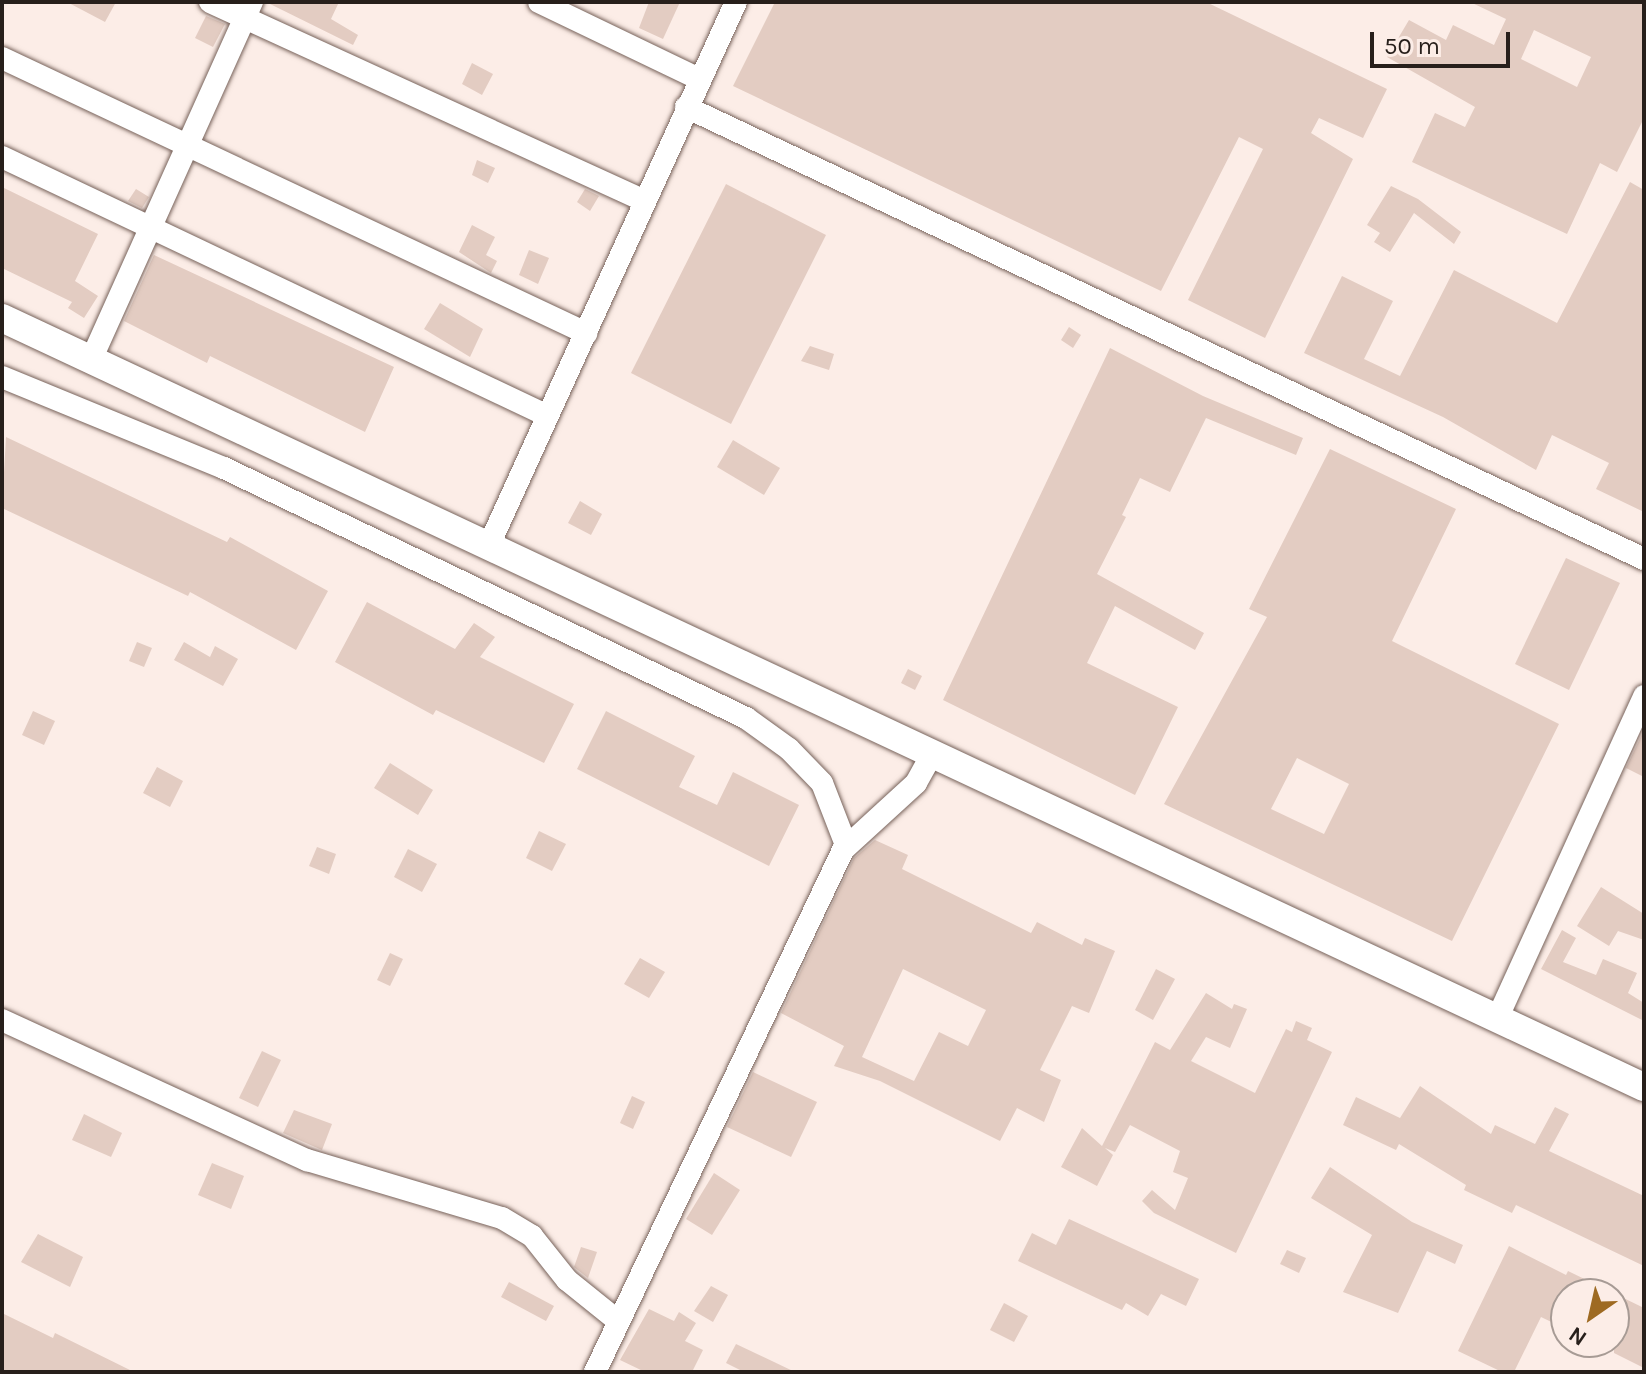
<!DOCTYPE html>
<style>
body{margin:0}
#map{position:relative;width:1646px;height:1374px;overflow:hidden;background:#fcede7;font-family:Karla,sans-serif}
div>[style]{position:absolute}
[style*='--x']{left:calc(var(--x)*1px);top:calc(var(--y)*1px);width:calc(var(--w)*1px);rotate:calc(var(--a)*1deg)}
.building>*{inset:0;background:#e3ccc2}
.roads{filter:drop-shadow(0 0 2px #77625a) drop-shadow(0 0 2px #77625a)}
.minor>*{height:22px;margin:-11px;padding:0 11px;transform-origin:11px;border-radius:11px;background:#fff}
.tertiary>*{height:28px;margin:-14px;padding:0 14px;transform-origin:14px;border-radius:14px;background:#fff}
span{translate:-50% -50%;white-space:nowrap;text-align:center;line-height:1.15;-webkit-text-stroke:7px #fcede7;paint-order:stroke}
.frame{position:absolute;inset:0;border:4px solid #271f1b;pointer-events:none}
.north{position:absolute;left:1550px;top:1278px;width:80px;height:80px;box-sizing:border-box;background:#fcede7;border:2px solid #a79b95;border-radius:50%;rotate:214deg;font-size:22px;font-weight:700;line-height:32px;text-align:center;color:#271f1b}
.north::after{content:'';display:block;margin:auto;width:28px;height:36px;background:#9e6a22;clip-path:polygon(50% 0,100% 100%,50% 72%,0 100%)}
.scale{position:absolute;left:1370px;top:32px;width:140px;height:36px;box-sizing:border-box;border:4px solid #271f1b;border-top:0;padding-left:10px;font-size:24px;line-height:28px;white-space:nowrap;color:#271f1b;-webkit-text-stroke:6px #fcede7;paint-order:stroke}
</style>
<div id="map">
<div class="building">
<div style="clip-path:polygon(67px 2px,116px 2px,105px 22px)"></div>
<div style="clip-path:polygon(266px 2px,339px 2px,331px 19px,358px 35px,353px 45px)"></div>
<div style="clip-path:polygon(649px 2px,680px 2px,663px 39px,639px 28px)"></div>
<div style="clip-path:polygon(775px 2px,1206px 2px,1387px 89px,1363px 138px,1319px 118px,1311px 133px,1353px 159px,1265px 338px,1188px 300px,1263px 149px,1239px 137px,1161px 291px,733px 86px)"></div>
<div style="clip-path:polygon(evenodd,1470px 2px,1644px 2px,1644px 118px,1617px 172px,1600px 163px,1567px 234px,1412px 162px,1435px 113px,1465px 127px,1475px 107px,1387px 57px,1409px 20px,1446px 40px,1453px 25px,1494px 45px,1506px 19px,1470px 2px,1534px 30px,1591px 57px,1577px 87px,1521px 59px,1534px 30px)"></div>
<div style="clip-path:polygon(206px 16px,225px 24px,213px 47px,195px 38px)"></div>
<div style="clip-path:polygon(472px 63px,493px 74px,482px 95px,462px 84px)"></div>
<div style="clip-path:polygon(477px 160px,495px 168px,488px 183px,472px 175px)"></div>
<div style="clip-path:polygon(1630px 182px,1644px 190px,1644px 512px,1596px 489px,1609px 463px,1552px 435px,1536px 470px,1443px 417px,1304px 353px,1342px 276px,1393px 301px,1364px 359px,1400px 376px,1454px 270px,1557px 323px)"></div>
<div style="clip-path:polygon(726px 184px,826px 235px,731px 424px,631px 373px)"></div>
<div style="clip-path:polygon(1391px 186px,1418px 199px,1461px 232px,1454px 244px,1414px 213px,1390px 252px,1374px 242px,1380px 233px,1367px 225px)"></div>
<div style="clip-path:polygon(2px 187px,98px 234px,75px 281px,98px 296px,84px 318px,68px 308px,72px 302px,2px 268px)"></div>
<div style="clip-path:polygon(136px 189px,149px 197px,142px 208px,128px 201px)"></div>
<div style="clip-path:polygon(585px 189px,599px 196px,590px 211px,577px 202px)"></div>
<div style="clip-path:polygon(472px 225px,495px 237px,486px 255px,497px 261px,491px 273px,459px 252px)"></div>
<div style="clip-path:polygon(529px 250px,549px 258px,538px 284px,519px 275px)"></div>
<div style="clip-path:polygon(154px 255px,394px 367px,365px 432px,210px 356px,207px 363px,124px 321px)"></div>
<div style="clip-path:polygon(440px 303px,483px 329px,470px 357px,424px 329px)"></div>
<div style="clip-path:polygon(1069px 327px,1081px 335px,1073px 348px,1061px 340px)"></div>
<div style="clip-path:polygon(810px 346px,834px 354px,829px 370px,801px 361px)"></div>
<div style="clip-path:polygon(1110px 348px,1203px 396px,1303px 438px,1296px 455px,1206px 418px,1170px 492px,1140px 478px,1122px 515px,1126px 517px,1097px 574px,1204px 633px,1195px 650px,1115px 606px,1087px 663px,1178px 707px,1135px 795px,943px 700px)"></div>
<div style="clip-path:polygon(6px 437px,227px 542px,230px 537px,328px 591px,296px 650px,190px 592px,188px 596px,2px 508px)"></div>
<div style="clip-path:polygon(733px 440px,780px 468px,764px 495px,717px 467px)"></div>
<div style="clip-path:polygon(evenodd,1330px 449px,1456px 509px,1392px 641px,1559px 724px,1452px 941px,1164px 804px,1267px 617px,1249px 609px,1330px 449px,1297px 758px,1349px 784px,1324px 834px,1271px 809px,1297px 758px)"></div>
<div style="clip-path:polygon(580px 501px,602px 514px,591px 535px,568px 523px)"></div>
<div style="clip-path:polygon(1566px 558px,1620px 583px,1569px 690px,1515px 664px)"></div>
<div style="clip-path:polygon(367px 602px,455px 649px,474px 623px,495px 637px,480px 657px,574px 704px,544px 763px,436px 710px,433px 715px,335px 662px)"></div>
<div style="clip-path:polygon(137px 642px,152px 648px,144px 667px,129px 661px)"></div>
<div style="clip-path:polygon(184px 642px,210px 657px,215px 646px,238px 659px,223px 686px,174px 660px)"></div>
<div style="clip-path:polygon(908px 669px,922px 676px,915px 690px,901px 683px)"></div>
<div style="clip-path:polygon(33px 711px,55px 721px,44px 745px,22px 735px)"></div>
<div style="clip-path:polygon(606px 711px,695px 756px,679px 787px,717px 805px,733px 772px,799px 805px,769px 866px,577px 769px)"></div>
<div style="clip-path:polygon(1644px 730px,1644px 777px,1626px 768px)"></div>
<div style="clip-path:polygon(390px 763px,433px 790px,418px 815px,374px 788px)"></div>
<div style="clip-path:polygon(157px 767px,183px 781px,170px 807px,143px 793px)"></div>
<div style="clip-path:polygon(539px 831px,566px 844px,552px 871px,526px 858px)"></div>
<div style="clip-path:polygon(evenodd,875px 840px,908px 855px,902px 869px,1031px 933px,1037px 922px,1082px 945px,1085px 938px,1115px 951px,1089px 1013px,1072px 1006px,1040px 1070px,1061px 1080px,1044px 1122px,1017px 1108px,1000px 1141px,880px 1081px,834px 1066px,844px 1046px,781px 1013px,854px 858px,875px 840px,903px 969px,986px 1010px,968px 1046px,939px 1032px,914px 1081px,862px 1057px,903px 969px)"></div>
<div style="clip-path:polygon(317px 847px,336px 854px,329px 874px,309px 866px)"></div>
<div style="clip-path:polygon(408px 849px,437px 864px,422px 892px,394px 877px)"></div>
<div style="clip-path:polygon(1601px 887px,1644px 914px,1644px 940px,1618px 931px,1609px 946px,1577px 926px)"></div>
<div style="clip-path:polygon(1562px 930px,1576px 938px,1563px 962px,1596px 975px,1603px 959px,1637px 973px,1628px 993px,1644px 1003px,1644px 1021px,1541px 969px)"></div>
<div style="clip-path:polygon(390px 953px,403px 959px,390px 986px,377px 980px)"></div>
<div style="clip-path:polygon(640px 958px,665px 972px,649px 998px,624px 984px)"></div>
<div style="clip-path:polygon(1156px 969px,1175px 979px,1153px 1020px,1135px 1010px)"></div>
<div style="clip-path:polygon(1206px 993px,1232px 1009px,1234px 1004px,1247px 1009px,1230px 1048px,1206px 1037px,1191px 1061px,1255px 1093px,1286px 1029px,1292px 1032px,1296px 1021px,1312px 1028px,1307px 1040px,1332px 1052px,1236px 1253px,1154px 1213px,1142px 1201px,1152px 1190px,1175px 1210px,1188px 1178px,1173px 1172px,1180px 1151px,1130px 1125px,1115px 1152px,1105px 1148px,1113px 1155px,1097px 1186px,1061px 1167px,1082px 1128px,1102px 1146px,1155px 1042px,1170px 1050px)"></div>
<div style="clip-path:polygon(262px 1051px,281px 1060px,258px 1107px,239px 1098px)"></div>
<div style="clip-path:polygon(753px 1072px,817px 1102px,791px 1157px,727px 1127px)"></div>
<div style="clip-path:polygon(1420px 1086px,1491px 1134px,1495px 1125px,1535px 1144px,1555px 1107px,1569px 1114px,1549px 1151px,1644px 1196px,1644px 1266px,1516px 1205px,1512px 1213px,1464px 1190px,1466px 1185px,1399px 1144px,1396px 1150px,1343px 1125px,1356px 1097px,1400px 1118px)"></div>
<div style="clip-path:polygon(632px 1096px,645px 1102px,633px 1129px,620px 1123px)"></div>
<div style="clip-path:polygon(294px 1110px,332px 1124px,322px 1150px,283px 1133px)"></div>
<div style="clip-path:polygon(84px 1114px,122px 1133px,111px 1157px,72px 1140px)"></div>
<div style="clip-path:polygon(212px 1163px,244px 1176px,231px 1209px,198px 1195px)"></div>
<div style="clip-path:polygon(1330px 1167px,1412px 1222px,1463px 1245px,1455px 1264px,1427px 1251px,1398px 1313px,1343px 1292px,1372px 1235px,1311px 1198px)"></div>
<div style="clip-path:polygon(714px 1173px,740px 1190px,712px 1235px,686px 1219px)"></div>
<div style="clip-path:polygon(1069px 1219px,1199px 1279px,1186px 1306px,1161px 1294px,1148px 1316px,1126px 1303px,1122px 1310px,1018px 1261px,1032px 1233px,1056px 1245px)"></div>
<div style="clip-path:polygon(38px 1234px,83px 1257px,70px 1287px,21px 1262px)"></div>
<div style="clip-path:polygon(1509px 1246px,1566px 1275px,1568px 1271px,1644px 1308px,1644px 1368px,1614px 1353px,1614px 1294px,1566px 1294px,1566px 1329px,1541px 1317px,1514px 1372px,1502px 1372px,1458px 1351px)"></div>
<div style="clip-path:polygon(581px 1247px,597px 1252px,588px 1278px,574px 1267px)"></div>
<div style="clip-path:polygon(1287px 1250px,1306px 1258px,1299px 1273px,1280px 1264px)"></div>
<div style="clip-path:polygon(509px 1282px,554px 1306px,546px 1321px,501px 1297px)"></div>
<div style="clip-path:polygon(711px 1286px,728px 1295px,713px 1322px,694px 1311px)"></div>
<div style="clip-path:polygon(1004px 1303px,1028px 1316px,1014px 1342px,990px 1330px)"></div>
<div style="clip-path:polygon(649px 1309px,674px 1321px,679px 1312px,696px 1323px,685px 1341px,703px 1350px,692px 1372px,645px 1372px,620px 1360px)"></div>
<div style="clip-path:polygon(2px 1313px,53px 1338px,55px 1333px,134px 1372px,2px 1372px)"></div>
<div style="clip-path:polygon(736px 1344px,795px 1372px,744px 1372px,726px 1363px)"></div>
</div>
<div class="roads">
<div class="minor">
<div style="--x:210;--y:2;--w:477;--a:24.6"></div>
<div style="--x:539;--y:2;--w:178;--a:25.7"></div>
<div style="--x:2;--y:58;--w:646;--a:25.22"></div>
<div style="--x:686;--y:107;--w:1059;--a:25.26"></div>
<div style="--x:2;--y:157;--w:604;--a:25.38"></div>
<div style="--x:91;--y:360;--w:393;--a:-65.8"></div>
<div style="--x:2;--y:377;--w:240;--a:22.3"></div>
<div style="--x:224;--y:468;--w:579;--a:25.59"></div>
<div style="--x:746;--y:718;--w:53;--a:35.8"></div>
<div style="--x:789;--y:749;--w:47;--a:45.9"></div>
<div style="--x:822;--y:783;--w:66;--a:68.8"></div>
<div style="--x:490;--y:543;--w:594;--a:-65.55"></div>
<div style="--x:1497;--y:1019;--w:355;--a:-65.5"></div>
<div style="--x:2;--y:1020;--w:336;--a:24.7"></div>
<div style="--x:307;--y:1160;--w:203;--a:16.6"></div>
<div style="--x:502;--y:1218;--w:35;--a:31"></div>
<div style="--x:532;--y:1236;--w:56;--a:51.5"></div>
<div style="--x:567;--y:1280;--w:65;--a:38.8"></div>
<div style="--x:595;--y:1372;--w:578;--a:-64.59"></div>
<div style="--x:843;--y:850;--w:99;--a:-42.5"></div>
<div style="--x:916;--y:783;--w:33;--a:-61"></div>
</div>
<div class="tertiary">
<div style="--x:2;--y:318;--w:1813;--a:25.1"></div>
</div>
</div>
<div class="frame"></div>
<div class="north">N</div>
<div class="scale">50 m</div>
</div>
